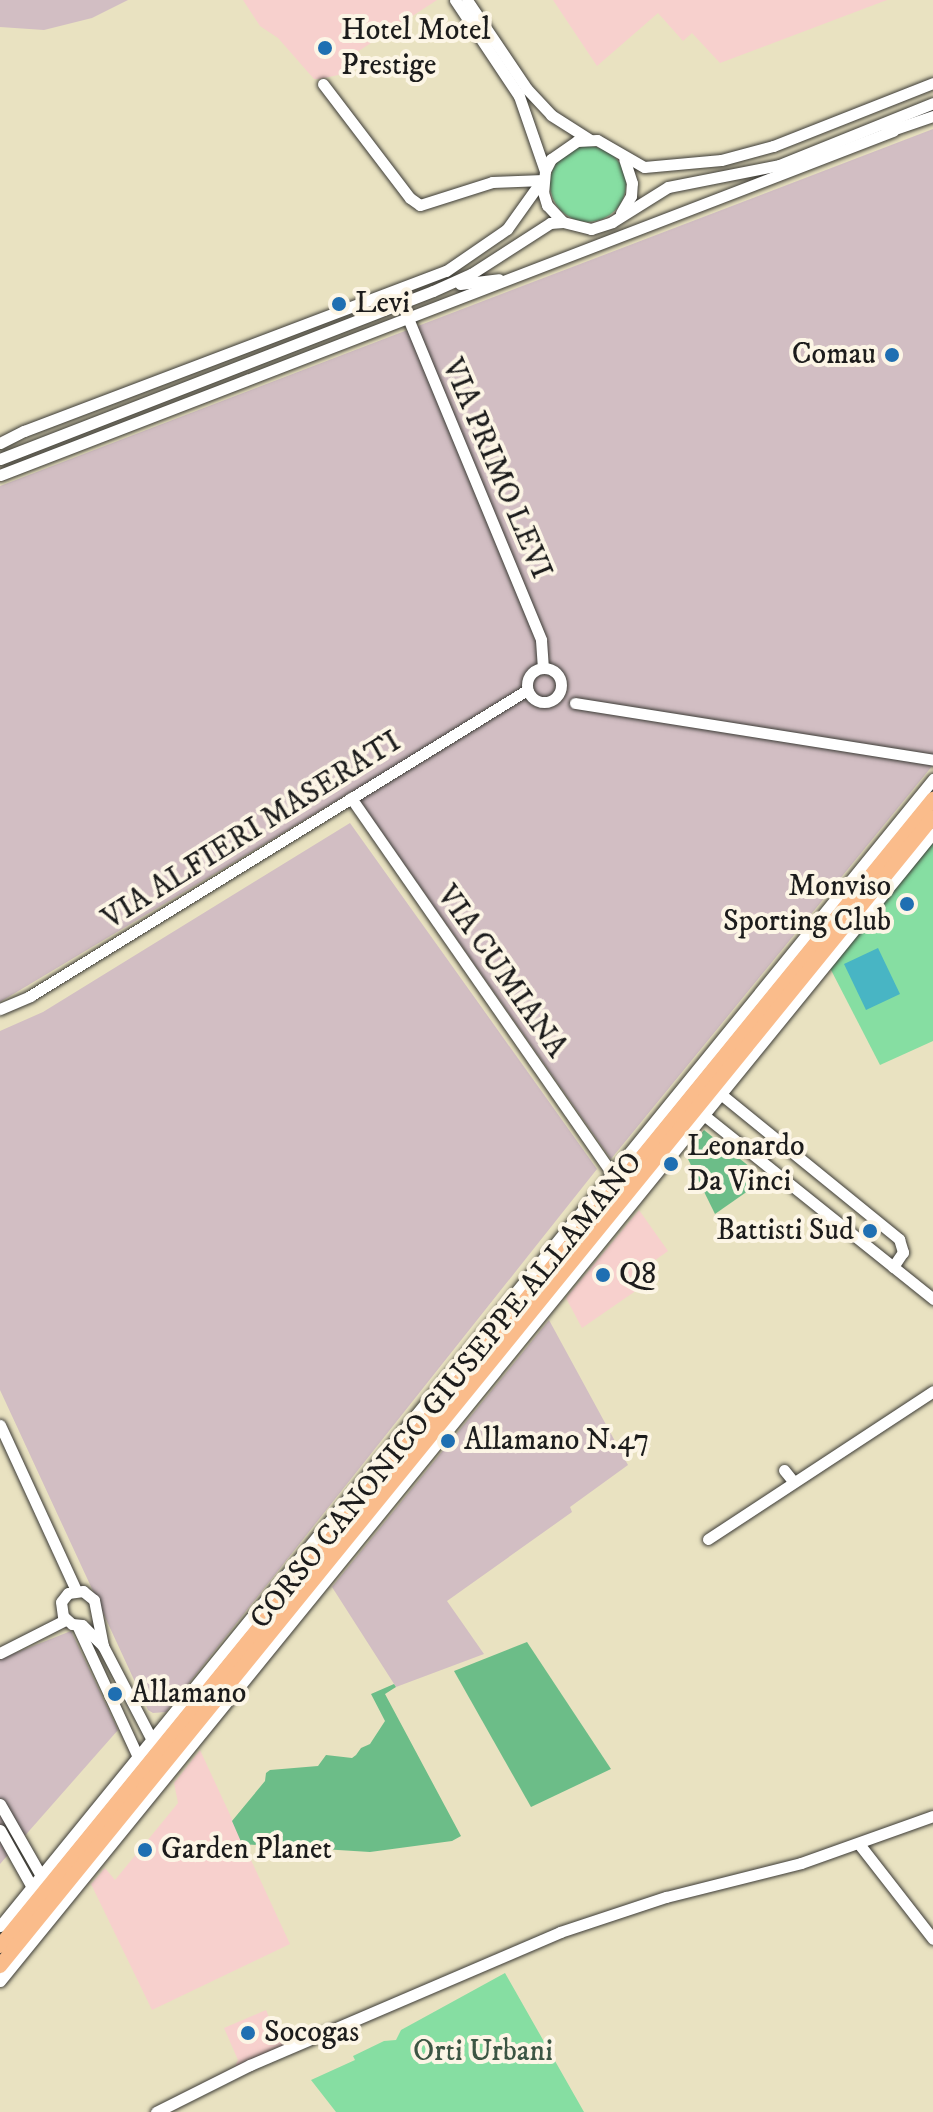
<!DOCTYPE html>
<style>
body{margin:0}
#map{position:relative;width:933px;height:2112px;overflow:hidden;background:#e9e2c1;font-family:"IM FELL DW Pica",serif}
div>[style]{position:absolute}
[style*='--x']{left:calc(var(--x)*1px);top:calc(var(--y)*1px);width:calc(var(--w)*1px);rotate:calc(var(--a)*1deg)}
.built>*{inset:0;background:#f7d0cd}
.industrial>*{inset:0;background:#d2bec3}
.green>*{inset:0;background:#86dea2}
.round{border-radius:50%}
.forest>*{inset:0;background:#6cbd88}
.water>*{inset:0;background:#48b5c4}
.roads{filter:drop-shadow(0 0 2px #3b3a35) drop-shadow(0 0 2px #3b3a35)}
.minor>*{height:11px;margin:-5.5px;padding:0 5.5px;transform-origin:5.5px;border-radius:5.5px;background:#fff}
.minor>.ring{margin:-5.5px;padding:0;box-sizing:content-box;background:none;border:11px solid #fff;border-radius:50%}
.major>*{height:14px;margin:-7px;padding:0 7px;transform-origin:7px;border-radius:7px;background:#fabc8b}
.dots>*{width:22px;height:22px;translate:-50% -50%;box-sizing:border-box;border:4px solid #fcf5e5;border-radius:50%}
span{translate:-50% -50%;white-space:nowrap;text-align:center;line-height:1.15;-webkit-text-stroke:8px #fcf5e5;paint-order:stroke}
.poi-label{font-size:30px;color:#1c1c1c}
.left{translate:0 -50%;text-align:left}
.right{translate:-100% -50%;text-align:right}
.street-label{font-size:30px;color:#1c1c1c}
.park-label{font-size:30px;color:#3c5644}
</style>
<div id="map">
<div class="built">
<div style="clip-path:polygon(243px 0,437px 0,348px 58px,352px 72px,320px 79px,314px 79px,278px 38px,260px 26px)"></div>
<div style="clip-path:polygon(553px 0,887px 0,720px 63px,692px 33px,683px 41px,658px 13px,597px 66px)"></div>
<div style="clip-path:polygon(639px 1210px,668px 1251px,630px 1278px,637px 1290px,582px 1328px,566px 1298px)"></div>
<div style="clip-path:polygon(200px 1750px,290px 1944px,152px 2010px,91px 1884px,105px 1868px,115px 1880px,178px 1803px,174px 1783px)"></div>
<div style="clip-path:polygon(266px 2010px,278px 2039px,302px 2040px,234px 2068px,238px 2060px,224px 2028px)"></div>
</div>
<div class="industrial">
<div style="clip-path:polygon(0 0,128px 0,92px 18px,44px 30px,0 27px)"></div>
<div style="clip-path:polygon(933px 129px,933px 765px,611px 1159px,353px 791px,0 1002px,0 486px)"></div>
<div style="clip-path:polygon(350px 823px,597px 1169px,166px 1712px,153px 1713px,148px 1710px,0 1390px,0 1031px,43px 1012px)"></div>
<div style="clip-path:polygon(549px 1320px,628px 1465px,570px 1507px,572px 1512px,447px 1601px,484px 1654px,396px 1687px,332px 1587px)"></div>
<div style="clip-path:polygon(71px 1631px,118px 1730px,0 1864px,0 1659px)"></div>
</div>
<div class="green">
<div class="round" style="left:550px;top:146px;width:76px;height:76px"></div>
<div style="clip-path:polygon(933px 840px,933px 1041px,880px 1065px,830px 968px)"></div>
<div style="clip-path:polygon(505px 1973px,584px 2112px,336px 2112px,311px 2080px,355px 2060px,353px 2056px,384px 2041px,396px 2040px,401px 2030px)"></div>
</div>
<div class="forest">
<div style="clip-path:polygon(704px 1130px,765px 1179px,715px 1214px,685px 1153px)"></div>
<div style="clip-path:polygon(527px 1642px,611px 1769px,531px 1807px,454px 1671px)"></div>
<div style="clip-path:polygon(394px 1684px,396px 1687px,385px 1694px,461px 1836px,452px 1841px,370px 1852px,242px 1844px,232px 1821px,265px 1781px,266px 1773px,270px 1770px,318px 1766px,326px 1755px,352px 1758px,356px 1755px,361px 1748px,370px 1744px,385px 1721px,371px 1694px)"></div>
</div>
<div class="water">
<div style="clip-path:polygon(878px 948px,900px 994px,866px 1010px,844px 964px)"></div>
</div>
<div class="roads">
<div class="minor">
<div style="--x:455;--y:0;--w:115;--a:56.3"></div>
<div style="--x:519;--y:96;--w:79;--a:70.9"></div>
<div style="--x:467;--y:0;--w:107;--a:56"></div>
<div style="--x:527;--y:89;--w:35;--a:47"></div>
<div style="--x:551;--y:115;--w:45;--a:32.3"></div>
<div style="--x:933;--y:83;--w:172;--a:158.5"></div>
<div style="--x:773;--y:146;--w:54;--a:164.9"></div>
<div style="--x:721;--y:160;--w:77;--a:174.8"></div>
<div style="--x:644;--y:167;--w:54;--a:-150.1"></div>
<div style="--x:597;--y:140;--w:20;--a:177"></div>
<div style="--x:577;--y:141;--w:32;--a:145"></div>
<div style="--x:551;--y:159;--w:13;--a:117"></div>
<div style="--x:545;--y:171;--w:21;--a:95"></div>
<div style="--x:543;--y:192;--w:14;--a:73"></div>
<div style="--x:547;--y:205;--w:23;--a:47"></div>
<div style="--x:563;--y:222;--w:29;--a:14"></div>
<div style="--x:591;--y:229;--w:22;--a:-18"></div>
<div style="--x:612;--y:222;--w:66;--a:-32"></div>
<div style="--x:668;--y:187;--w:113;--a:-11.2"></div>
<div style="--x:779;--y:165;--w:166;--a:-21.9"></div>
<div style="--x:323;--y:84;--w:143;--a:52.7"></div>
<div style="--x:410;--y:198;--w:12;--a:35"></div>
<div style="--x:420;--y:205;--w:76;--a:-17.7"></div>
<div style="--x:492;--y:182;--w:51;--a:-2.2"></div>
<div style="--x:886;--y:132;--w:50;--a:-18.8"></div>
<div style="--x:621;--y:213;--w:20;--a:-60"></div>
<div style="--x:631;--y:196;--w:13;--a:-86"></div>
<div style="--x:632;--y:183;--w:25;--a:-108"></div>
<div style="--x:460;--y:284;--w:39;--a:-7"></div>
<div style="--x:405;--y:311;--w:356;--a:67.5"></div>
<div style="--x:541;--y:640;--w:27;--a:86"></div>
<div style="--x:0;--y:443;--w:27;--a:-27"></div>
<div style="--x:24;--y:431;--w:451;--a:-20.8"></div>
<div style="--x:446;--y:271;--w:74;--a:-34.5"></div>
<div style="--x:507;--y:229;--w:60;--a:-54.5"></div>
<div style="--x:0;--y:459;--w:464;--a:-21.2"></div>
<div style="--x:433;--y:291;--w:42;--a:-24.1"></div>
<div style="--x:471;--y:274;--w:94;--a:-32.8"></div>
<div style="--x:550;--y:223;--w:13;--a:-4"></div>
<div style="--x:0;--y:475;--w:957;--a:-21.07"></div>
<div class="ring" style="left:527px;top:668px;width:23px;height:23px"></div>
<div style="--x:575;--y:703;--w:363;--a:9"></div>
<div style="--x:351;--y:798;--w:458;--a:55.2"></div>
<div style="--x:0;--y:1009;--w:33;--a:-23"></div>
<div style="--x:30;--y:996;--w:584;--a:-31.62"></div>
<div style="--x:717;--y:1091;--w:235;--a:39.1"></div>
<div style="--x:899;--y:1239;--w:14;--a:73"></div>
<div style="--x:903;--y:1252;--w:18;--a:124"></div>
<div style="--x:700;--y:1112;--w:299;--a:38.7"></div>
<div style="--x:760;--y:1159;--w:25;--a:-53"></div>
<div style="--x:0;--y:1425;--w:182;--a:65.3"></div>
<div style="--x:784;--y:1470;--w:14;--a:51"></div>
<div style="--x:708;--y:1539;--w:269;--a:-33.3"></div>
<div style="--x:77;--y:1625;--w:143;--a:65.2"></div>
<div style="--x:103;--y:1646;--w:47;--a:-101.1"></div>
<div style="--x:94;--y:1600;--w:14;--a:-141"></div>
<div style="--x:83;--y:1591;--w:15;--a:172"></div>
<div style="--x:68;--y:1593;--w:11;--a:128"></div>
<div style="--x:61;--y:1602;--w:14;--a:82"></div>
<div style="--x:63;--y:1616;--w:12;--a:42"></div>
<div style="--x:72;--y:1624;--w:10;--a:6"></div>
<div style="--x:82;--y:1625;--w:30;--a:45"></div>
<div style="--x:103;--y:1646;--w:108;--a:62.5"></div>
<div style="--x:0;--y:1653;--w:73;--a:-26.9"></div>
<div style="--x:0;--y:1804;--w:83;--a:60.3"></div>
<div style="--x:0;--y:1830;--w:65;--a:60.7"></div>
<div style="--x:859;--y:1844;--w:120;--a:52.1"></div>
<div style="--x:0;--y:1926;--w:1479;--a:-50.87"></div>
<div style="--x:0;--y:1981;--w:1479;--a:-50.9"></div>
<div style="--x:156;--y:2112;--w:105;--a:-26.6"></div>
<div style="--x:250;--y:2065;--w:337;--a:-23.2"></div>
<div style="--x:560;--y:1932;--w:112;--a:-18.3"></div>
<div style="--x:666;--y:1897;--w:139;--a:-14.1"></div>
<div style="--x:801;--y:1863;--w:140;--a:-19.6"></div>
</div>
<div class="major">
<div style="--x:0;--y:1946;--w:1479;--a:-50.87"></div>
<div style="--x:0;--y:1966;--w:1480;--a:-50.92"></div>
</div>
</div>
<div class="dots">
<div style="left:325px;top:48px;background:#1f6fb2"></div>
<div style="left:339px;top:304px;background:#1f6fb2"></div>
<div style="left:892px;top:355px;background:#1f6fb2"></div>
<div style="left:907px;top:904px;background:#1f6fb2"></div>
<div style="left:671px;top:1164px;background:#1f6fb2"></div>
<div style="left:870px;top:1231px;background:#1f6fb2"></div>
<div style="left:603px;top:1275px;background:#1f6fb2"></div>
<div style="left:448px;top:1441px;background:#1f6fb2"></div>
<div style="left:115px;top:1694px;background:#1f6fb2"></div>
<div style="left:145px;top:1850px;background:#1f6fb2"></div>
<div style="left:248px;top:2033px;background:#1f6fb2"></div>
</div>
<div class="poi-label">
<span class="left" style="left:341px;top:48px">Hotel Motel<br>Prestige</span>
<span class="left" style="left:355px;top:304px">Levi</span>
<span class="right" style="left:876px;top:355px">Comau</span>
<span class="right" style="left:891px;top:904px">Monviso<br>Sporting Club</span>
<span class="left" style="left:687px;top:1164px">Leonardo<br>Da Vinci</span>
<span class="right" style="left:854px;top:1231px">Battisti Sud</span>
<span class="left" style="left:619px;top:1275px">Q8</span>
<span class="left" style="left:464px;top:1441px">Allamano N.47</span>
<span class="left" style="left:131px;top:1694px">Allamano</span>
<span class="left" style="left:161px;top:1850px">Garden Planet</span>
<span class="left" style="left:264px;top:2033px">Socogas</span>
</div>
<div class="street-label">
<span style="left:496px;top:469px;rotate:67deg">VIA PRIMO LEVI</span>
<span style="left:252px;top:831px;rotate:-32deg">VIA ALFIERI MASERATI</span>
<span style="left:501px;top:972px;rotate:55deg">VIA CUMIANA</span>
<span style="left:447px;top:1391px;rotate:-51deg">CORSO CANONICO GIUSEPPE ALLAMANO</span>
</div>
<div class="park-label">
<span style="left:483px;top:2052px">Orti Urbani</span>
</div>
</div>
